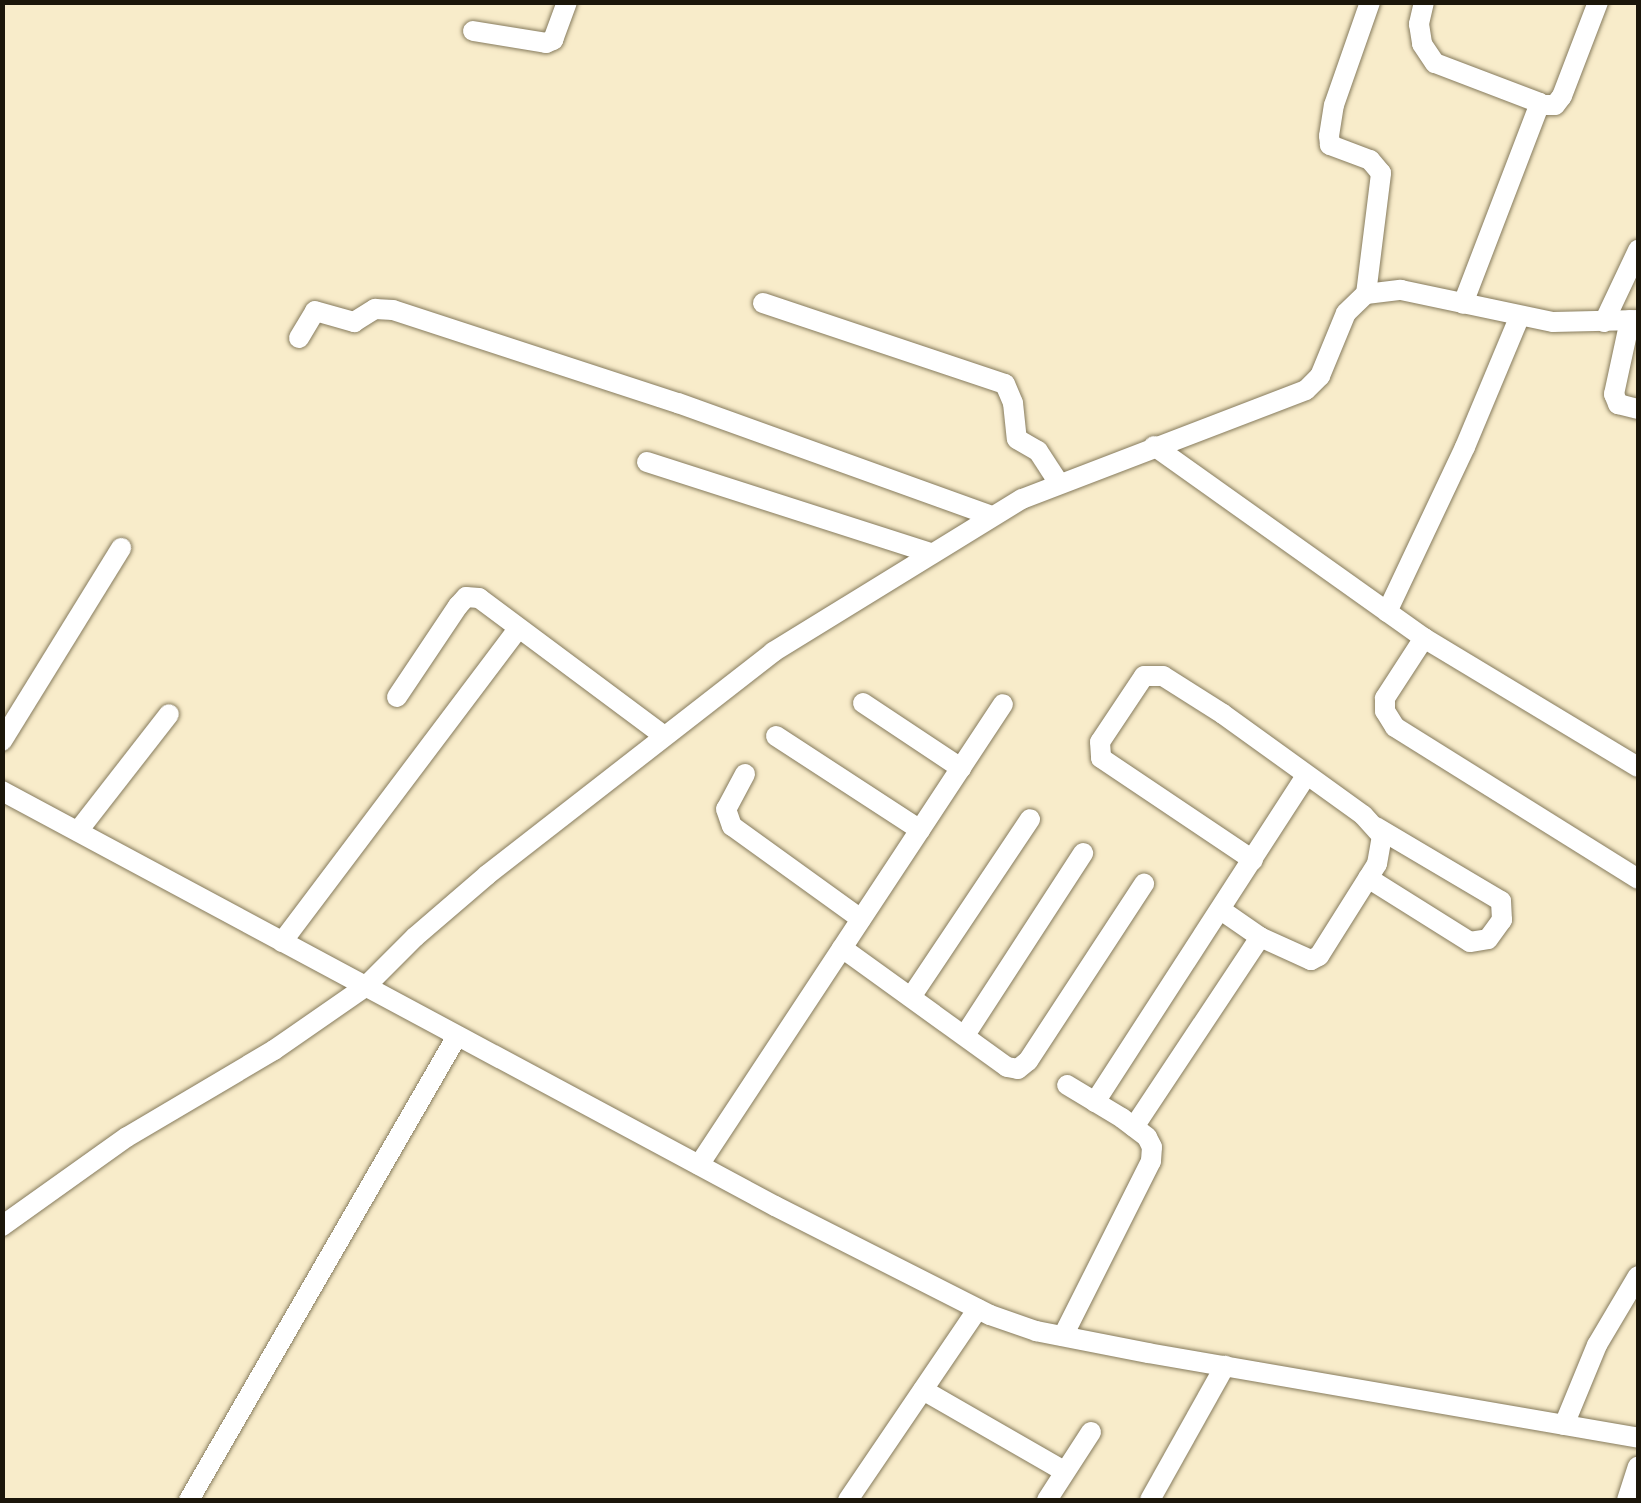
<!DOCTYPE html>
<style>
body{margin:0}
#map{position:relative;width:1641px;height:1503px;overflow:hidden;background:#f8ecca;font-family:"Roboto Serif",serif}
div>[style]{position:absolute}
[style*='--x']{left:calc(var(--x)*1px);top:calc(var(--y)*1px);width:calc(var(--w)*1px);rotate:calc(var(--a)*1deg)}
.roads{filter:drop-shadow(0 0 2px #867b5d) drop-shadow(0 0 2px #867b5d)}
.minor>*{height:20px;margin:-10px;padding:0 10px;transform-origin:10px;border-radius:10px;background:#fff}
span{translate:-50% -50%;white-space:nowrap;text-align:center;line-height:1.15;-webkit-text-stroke:9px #fef9ec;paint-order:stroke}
.frame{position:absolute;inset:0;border:5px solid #1b160a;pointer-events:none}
</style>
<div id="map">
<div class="roads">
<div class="minor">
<div style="--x:1424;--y:2;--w:23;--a:103"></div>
<div style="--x:1419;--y:24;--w:20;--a:81"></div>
<div style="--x:1422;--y:44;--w:23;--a:56"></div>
<div style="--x:1435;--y:63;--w:112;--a:20.9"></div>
<div style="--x:1540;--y:103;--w:215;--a:111"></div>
<div style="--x:473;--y:31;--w:74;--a:9.3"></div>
<div style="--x:546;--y:43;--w:8;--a:-23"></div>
<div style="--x:553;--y:40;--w:40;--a:-69.8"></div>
<div style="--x:1540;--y:105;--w:15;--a:0"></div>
<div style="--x:1555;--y:105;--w:11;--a:-52"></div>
<div style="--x:1562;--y:96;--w:101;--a:-69"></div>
<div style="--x:1366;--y:294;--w:122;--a:-82.9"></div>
<div style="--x:1381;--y:173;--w:17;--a:-130"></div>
<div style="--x:1370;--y:160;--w:43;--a:-159.4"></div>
<div style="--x:1330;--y:145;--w:9;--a:-96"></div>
<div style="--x:1329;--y:136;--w:31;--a:-81"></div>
<div style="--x:1334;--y:105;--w:109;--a:-70.7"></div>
<div style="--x:763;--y:303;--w:255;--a:18.5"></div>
<div style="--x:1005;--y:384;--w:21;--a:67"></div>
<div style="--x:1013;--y:403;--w:36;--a:84"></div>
<div style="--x:1017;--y:439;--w:24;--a:30"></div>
<div style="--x:1038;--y:451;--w:38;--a:57"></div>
<div style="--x:1630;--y:320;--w:76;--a:102.2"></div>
<div style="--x:1614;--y:394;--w:11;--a:68"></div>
<div style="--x:1618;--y:404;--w:21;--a:14"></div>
<div style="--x:1604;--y:322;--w:80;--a:-64.7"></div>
<div style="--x:299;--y:338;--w:31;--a:-59"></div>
<div style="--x:315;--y:311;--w:41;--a:15.8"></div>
<div style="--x:354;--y:322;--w:25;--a:-32"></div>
<div style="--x:375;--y:309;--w:18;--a:3"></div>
<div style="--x:393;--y:310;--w:300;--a:18.1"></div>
<div style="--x:678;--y:403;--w:334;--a:19.8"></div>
<div style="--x:1154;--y:446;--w:331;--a:35.4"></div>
<div style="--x:1424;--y:638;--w:250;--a:31.1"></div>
<div style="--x:647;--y:462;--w:297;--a:17.8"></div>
<div style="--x:1387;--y:612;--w:183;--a:-64.7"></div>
<div style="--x:1465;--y:447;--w:140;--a:-67.3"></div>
<div style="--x:1424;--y:638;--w:72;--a:123"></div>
<div style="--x:1385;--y:698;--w:13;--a:90"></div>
<div style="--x:1385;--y:711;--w:19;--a:58"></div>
<div style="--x:1395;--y:727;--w:287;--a:32"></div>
<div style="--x:397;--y:697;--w:110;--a:-56.2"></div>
<div style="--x:458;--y:606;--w:12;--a:-48"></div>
<div style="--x:466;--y:597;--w:13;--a:4"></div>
<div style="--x:479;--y:598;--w:231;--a:36.7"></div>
<div style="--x:863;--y:703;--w:118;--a:33.6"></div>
<div style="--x:776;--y:736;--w:172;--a:33.1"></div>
<div style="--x:2;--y:741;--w:227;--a:-58.3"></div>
<div style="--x:745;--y:774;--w:40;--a:118"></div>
<div style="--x:726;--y:809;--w:18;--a:71"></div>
<div style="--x:732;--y:826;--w:159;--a:35.8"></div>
<div style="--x:2;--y:791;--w:877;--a:28.23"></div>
<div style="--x:775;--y:1206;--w:241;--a:26.9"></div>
<div style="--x:990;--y:1315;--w:49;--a:19.2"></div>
<div style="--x:1036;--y:1331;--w:114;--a:11.1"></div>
<div style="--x:1148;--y:1353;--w:497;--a:9.8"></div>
<div style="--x:78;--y:831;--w:148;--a:-52.1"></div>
<div style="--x:1368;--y:878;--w:120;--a:32.1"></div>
<div style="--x:1470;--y:942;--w:18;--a:-9"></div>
<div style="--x:1488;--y:939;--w:24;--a:-54"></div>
<div style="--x:1502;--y:920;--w:19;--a:-93"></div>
<div style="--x:1501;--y:901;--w:145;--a:-149.4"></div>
<div style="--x:1221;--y:910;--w:47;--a:34.7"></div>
<div style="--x:1260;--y:937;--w:56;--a:24.3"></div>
<div style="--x:1311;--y:960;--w:9;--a:-27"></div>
<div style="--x:1319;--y:956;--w:109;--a:-57.8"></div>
<div style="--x:1377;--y:864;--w:28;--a:-80"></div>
<div style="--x:1382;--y:836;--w:28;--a:-132"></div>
<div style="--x:1363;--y:815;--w:173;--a:-144.2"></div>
<div style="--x:1223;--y:714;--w:71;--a:-147.7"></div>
<div style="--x:1163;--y:676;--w:19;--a:180"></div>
<div style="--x:1144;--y:676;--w:79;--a:123.7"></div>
<div style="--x:1100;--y:742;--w:16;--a:86"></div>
<div style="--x:1101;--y:758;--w:183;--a:33.9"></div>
<div style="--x:282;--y:942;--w:392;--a:-53"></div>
<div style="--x:842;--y:948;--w:203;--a:35.8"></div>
<div style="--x:1007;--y:1067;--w:11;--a:10"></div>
<div style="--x:1018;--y:1069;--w:13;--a:-39"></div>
<div style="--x:1028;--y:1061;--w:212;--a:-56.8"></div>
<div style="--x:911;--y:997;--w:214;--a:-56.2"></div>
<div style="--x:965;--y:1035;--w:217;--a:-57"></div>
<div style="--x:1095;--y:1102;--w:388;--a:-57.1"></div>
<div style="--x:1134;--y:1127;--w:228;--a:-56.4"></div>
<div style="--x:699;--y:1165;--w:552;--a:-56.6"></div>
<div style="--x:2;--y:1226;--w:153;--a:-35.5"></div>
<div style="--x:127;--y:1137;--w:171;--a:-30.6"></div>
<div style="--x:274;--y:1050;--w:111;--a:-34.7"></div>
<div style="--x:365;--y:987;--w:71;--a:-45"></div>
<div style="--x:415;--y:937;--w:95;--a:-40.7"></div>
<div style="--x:487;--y:875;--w:363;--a:-37.9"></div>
<div style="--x:773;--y:652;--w:292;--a:-31.6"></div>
<div style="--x:1022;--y:499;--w:304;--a:-21"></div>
<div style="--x:1306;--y:390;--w:20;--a:-45"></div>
<div style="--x:1320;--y:376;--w:68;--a:-67.6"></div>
<div style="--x:1346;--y:313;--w:28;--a:-44"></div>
<div style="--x:1366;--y:294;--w:35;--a:-7"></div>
<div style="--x:1401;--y:290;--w:155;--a:11.9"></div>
<div style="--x:1553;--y:322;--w:85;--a:-1.3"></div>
<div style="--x:1063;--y:1336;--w:196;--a:-63.3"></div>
<div style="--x:1151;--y:1161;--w:14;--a:-86"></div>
<div style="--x:1152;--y:1147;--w:11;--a:-117"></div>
<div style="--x:1147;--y:1137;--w:31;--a:-143"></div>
<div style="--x:1122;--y:1118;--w:64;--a:-149"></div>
<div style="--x:923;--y:1390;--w:163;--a:29.9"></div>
<div style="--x:1564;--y:1425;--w:87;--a:-67.6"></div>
<div style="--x:1597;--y:1345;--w:80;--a:-59.3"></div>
<div style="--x:189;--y:1500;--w:536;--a:-59.99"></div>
<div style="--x:848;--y:1500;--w:231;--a:-55.8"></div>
<div style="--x:1047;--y:1500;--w:81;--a:-57.1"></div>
<div style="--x:1150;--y:1500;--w:154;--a:-60.8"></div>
<div style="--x:1627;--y:1500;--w:35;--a:-72"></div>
</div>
</div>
<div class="frame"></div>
</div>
